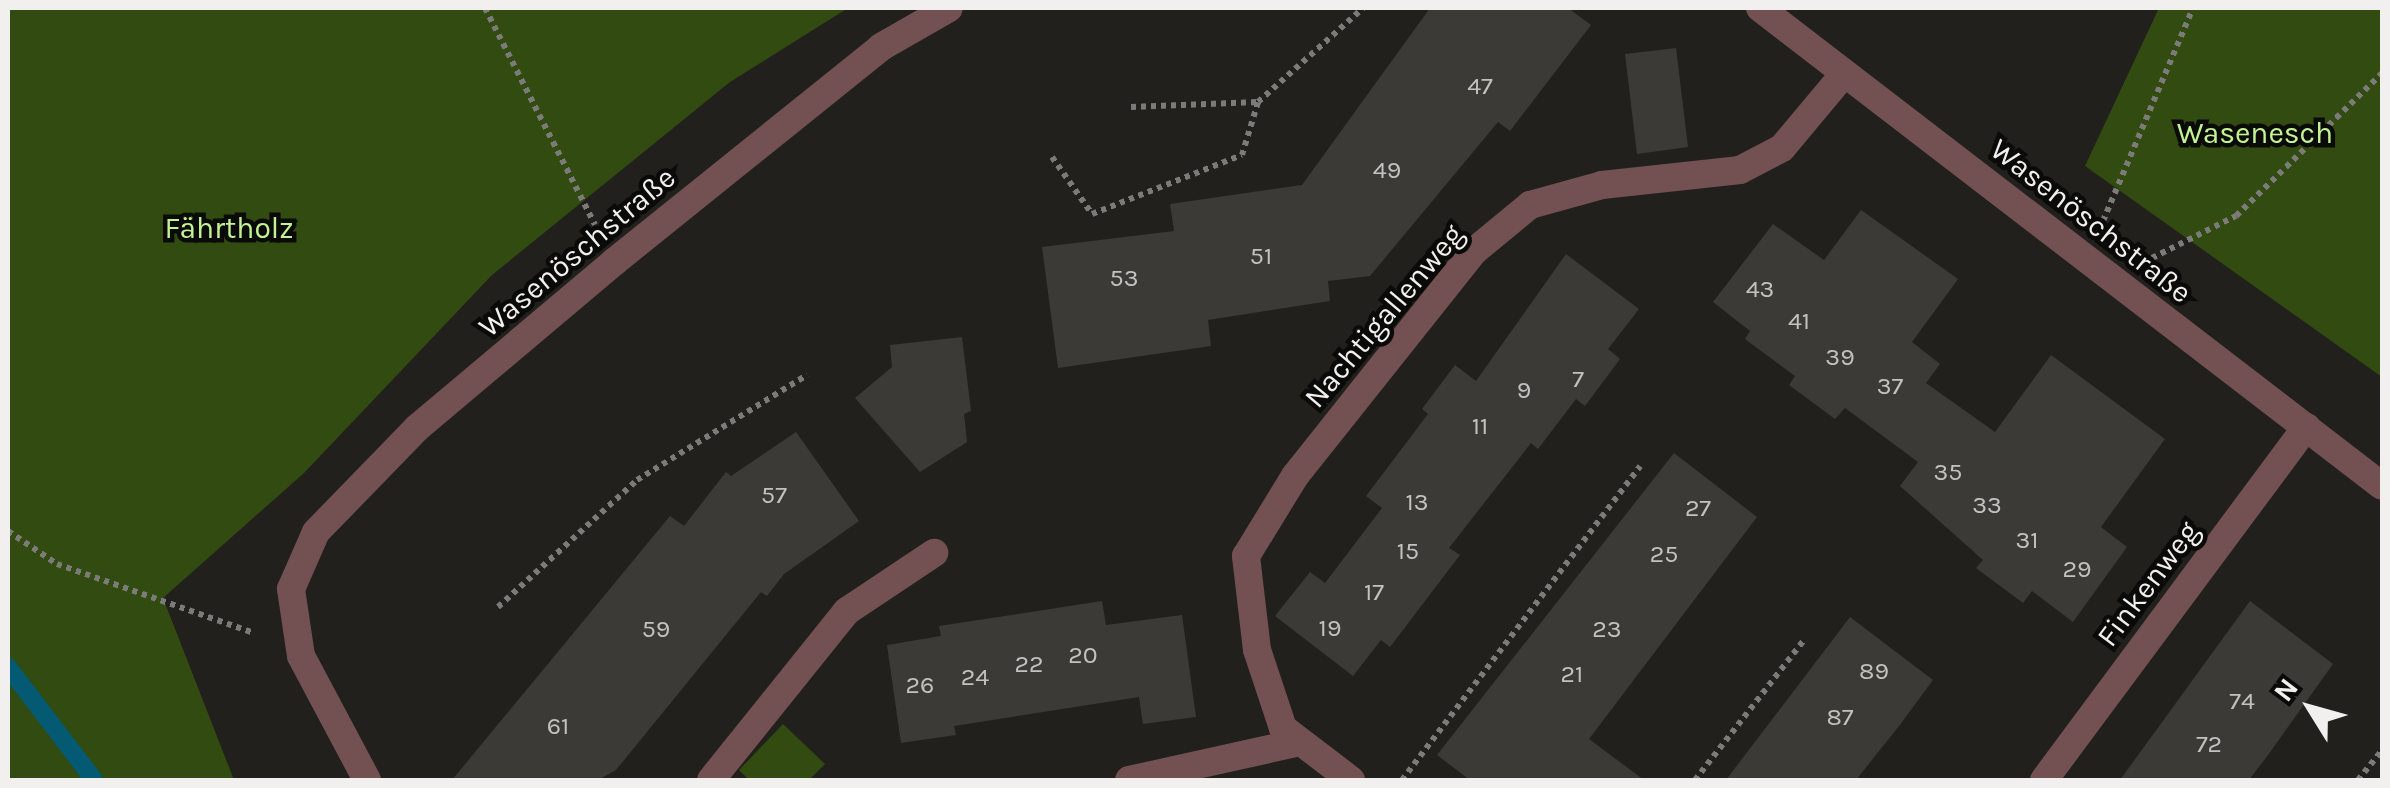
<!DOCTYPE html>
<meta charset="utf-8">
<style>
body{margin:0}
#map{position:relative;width:2390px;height:788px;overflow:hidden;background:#21201d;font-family:Karla,sans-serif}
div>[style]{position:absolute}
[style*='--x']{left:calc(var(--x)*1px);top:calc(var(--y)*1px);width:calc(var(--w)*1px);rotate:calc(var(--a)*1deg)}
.green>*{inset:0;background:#324b10}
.stream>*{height:18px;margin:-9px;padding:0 9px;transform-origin:9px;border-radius:9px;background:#035a72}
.building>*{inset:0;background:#3c3a37}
.path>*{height:6px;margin-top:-3px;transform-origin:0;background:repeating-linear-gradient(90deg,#7c7b79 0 5px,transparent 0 10px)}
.service>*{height:28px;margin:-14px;padding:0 14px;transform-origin:14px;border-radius:14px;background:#735152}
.minor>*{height:28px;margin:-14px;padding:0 14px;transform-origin:14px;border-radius:14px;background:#735152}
span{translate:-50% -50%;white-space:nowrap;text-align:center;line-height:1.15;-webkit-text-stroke:9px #0a0a08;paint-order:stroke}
.number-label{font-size:25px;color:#c4c2c0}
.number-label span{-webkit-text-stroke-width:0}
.park-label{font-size:30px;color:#c4f394}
.street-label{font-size:30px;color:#f1f0ee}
.frame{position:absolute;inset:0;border:10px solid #f1f0ee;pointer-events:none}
.north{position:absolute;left:2260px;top:658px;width:100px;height:100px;-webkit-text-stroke:8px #0a0a08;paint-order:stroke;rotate:307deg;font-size:28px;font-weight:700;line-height:40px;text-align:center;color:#f1f0ee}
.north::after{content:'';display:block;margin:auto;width:35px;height:45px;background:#f1f0ee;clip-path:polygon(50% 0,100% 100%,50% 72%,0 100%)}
</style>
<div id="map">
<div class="green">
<div style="clip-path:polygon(8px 8px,848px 8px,730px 82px,492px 275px,304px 473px,163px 598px,234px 780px,8px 780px)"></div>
<div style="clip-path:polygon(2159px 8px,2382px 8px,2382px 377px,2085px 166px)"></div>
<div style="clip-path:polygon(783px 724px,825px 764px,809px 780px,749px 780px,739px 770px)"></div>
</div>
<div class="stream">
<div style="--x:8;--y:667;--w:142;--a:52.7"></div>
</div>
<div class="building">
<div style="clip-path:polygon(1430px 8px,1568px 8px,1591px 25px,1510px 131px,1498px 122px,1370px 276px,1328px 281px,1330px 301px,1208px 320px,1211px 346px,1058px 368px,1042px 247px,1174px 231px,1170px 204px,1302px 185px)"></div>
<div style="clip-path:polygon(1676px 48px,1688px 147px,1637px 154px,1625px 54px)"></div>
<div style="clip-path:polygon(1861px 210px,1958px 279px,1912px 342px,1940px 364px,1926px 383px,1995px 432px,2051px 355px,2165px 439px,2101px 527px,2127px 547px,2073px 622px,2032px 591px,2023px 603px,1976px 568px,1983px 560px,1900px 486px,1918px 462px,1845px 408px,1835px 419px,1789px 385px,1795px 376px,1745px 339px,1750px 331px,1713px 302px,1773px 224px,1824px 260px)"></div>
<div style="clip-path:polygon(1566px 254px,1639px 309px,1608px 349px,1620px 359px,1585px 406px,1576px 399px,1538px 449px,1531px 443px,1449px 548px,1460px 555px,1390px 647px,1381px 640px,1353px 676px,1275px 616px,1310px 572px,1325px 583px,1382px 508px,1366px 496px,1428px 414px,1422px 409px,1455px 365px,1476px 381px)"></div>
<div style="clip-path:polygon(962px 337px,971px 411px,964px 414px,967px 442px,920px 472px,855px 398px,892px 367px,890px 345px)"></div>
<div style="clip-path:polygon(796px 432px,859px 521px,784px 574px,767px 596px,761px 592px,616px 770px,598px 780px,452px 780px,670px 516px,684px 526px,726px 472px,731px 476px)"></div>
<div style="clip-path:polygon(1674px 453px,1757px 517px,1589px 739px,1644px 780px,1470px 780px,1437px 755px)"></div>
<div style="clip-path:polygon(1102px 601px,1106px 625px,1182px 615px,1196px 717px,1143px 724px,1139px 697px,954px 726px,956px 735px,901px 743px,887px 645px,941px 636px,939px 626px)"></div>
<div style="clip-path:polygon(2250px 601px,2333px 664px,2268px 755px,2249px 780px,2120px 780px)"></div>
<div style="clip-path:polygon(1850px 617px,1933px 680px,1899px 726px,1856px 780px,1726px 780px)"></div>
</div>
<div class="path">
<div style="--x:485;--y:8;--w:243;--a:63.1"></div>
<div style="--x:1131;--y:107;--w:127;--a:-2.3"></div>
<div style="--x:1258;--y:102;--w:141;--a:-41.8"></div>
<div style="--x:1052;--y:157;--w:70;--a:54.9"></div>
<div style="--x:1092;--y:214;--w:161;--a:-21.5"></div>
<div style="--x:1242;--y:155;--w:55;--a:-73.2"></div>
<div style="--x:2103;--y:221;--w:231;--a:-67.1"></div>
<div style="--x:2152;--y:258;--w:94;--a:-26.6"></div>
<div style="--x:2236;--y:216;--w:204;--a:-44.4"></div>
<div style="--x:8;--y:531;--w:59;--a:34"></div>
<div style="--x:57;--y:564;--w:209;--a:19.3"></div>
<div style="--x:498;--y:607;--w:188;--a:-42.4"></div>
<div style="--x:637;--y:480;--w:200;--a:-31.7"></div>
<div style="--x:1402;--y:780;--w:394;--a:-52.8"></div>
<div style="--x:1695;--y:780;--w:177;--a:-52.1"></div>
<div style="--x:2358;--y:780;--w:38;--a:-51"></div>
</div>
<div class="service">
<div style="--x:711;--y:780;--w:217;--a:-51.2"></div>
<div style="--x:847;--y:611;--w:105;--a:-33.7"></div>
<div style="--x:1129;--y:780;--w:175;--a:-12.5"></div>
</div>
<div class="minor">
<div style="--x:1760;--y:8;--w:784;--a:37.54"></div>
<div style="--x:367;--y:780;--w:140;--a:-118"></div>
<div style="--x:301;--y:656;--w:68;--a:-98.5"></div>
<div style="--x:291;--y:589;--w:62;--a:-66.3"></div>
<div style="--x:316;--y:532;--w:145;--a:-45.8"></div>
<div style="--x:417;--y:428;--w:258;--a:-40.1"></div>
<div style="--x:614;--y:262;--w:343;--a:-38.8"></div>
<div style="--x:881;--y:47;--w:78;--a:-29.8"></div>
<div style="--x:1351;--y:780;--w:86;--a:-142.6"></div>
<div style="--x:1283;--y:728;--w:82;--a:-108.4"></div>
<div style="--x:1257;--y:650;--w:95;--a:-96.7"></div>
<div style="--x:1246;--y:556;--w:94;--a:-58.5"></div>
<div style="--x:1295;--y:476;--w:286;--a:-51.5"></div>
<div style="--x:1473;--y:252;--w:74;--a:-39.5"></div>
<div style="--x:1530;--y:205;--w:75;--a:-15.5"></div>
<div style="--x:1602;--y:185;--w:139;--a:-6.2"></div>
<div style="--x:1740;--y:170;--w:47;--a:-27.6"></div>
<div style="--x:1782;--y:148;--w:95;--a:-50.1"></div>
<div style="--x:2044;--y:780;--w:440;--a:-53.4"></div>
</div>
<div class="number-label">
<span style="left:1480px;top:86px">47</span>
<span style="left:1387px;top:170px">49</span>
<span style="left:1261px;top:256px">51</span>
<span style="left:1124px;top:278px">53</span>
<span style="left:1760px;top:289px">43</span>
<span style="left:1799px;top:321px">41</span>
<span style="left:1840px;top:357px">39</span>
<span style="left:1578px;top:379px">7</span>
<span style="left:1890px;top:386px">37</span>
<span style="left:1524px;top:390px">9</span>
<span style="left:1480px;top:426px">11</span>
<span style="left:1948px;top:472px">35</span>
<span style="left:774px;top:495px">57</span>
<span style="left:1417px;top:502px">13</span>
<span style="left:1987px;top:505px">33</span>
<span style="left:1698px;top:508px">27</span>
<span style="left:2027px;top:540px">31</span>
<span style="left:1408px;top:551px">15</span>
<span style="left:1664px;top:554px">25</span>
<span style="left:2077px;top:569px">29</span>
<span style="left:1374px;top:592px">17</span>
<span style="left:1330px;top:628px">19</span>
<span style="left:656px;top:629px">59</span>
<span style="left:1607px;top:629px">23</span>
<span style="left:1083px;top:655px">20</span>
<span style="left:1029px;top:664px">22</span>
<span style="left:1874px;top:671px">89</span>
<span style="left:1572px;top:674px">21</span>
<span style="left:975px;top:677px">24</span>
<span style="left:920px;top:685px">26</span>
<span style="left:2242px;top:701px">74</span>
<span style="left:1840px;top:717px">87</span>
<span style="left:558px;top:726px">61</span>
<span style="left:2209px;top:744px">72</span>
</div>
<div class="park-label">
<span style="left:2255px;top:133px">Wasenesch</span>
<span style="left:229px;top:228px">Fährtholz</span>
</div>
<div class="street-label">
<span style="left:2091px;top:221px;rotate:38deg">Wasenöschstraße</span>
<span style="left:577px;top:252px;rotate:-40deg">Wasenöschstraße</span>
<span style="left:1384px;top:316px;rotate:-50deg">Nachtigallenweg</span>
<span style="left:2148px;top:584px;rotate:-53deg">Finkenweg</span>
</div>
<div class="frame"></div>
<div class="north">N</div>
</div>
